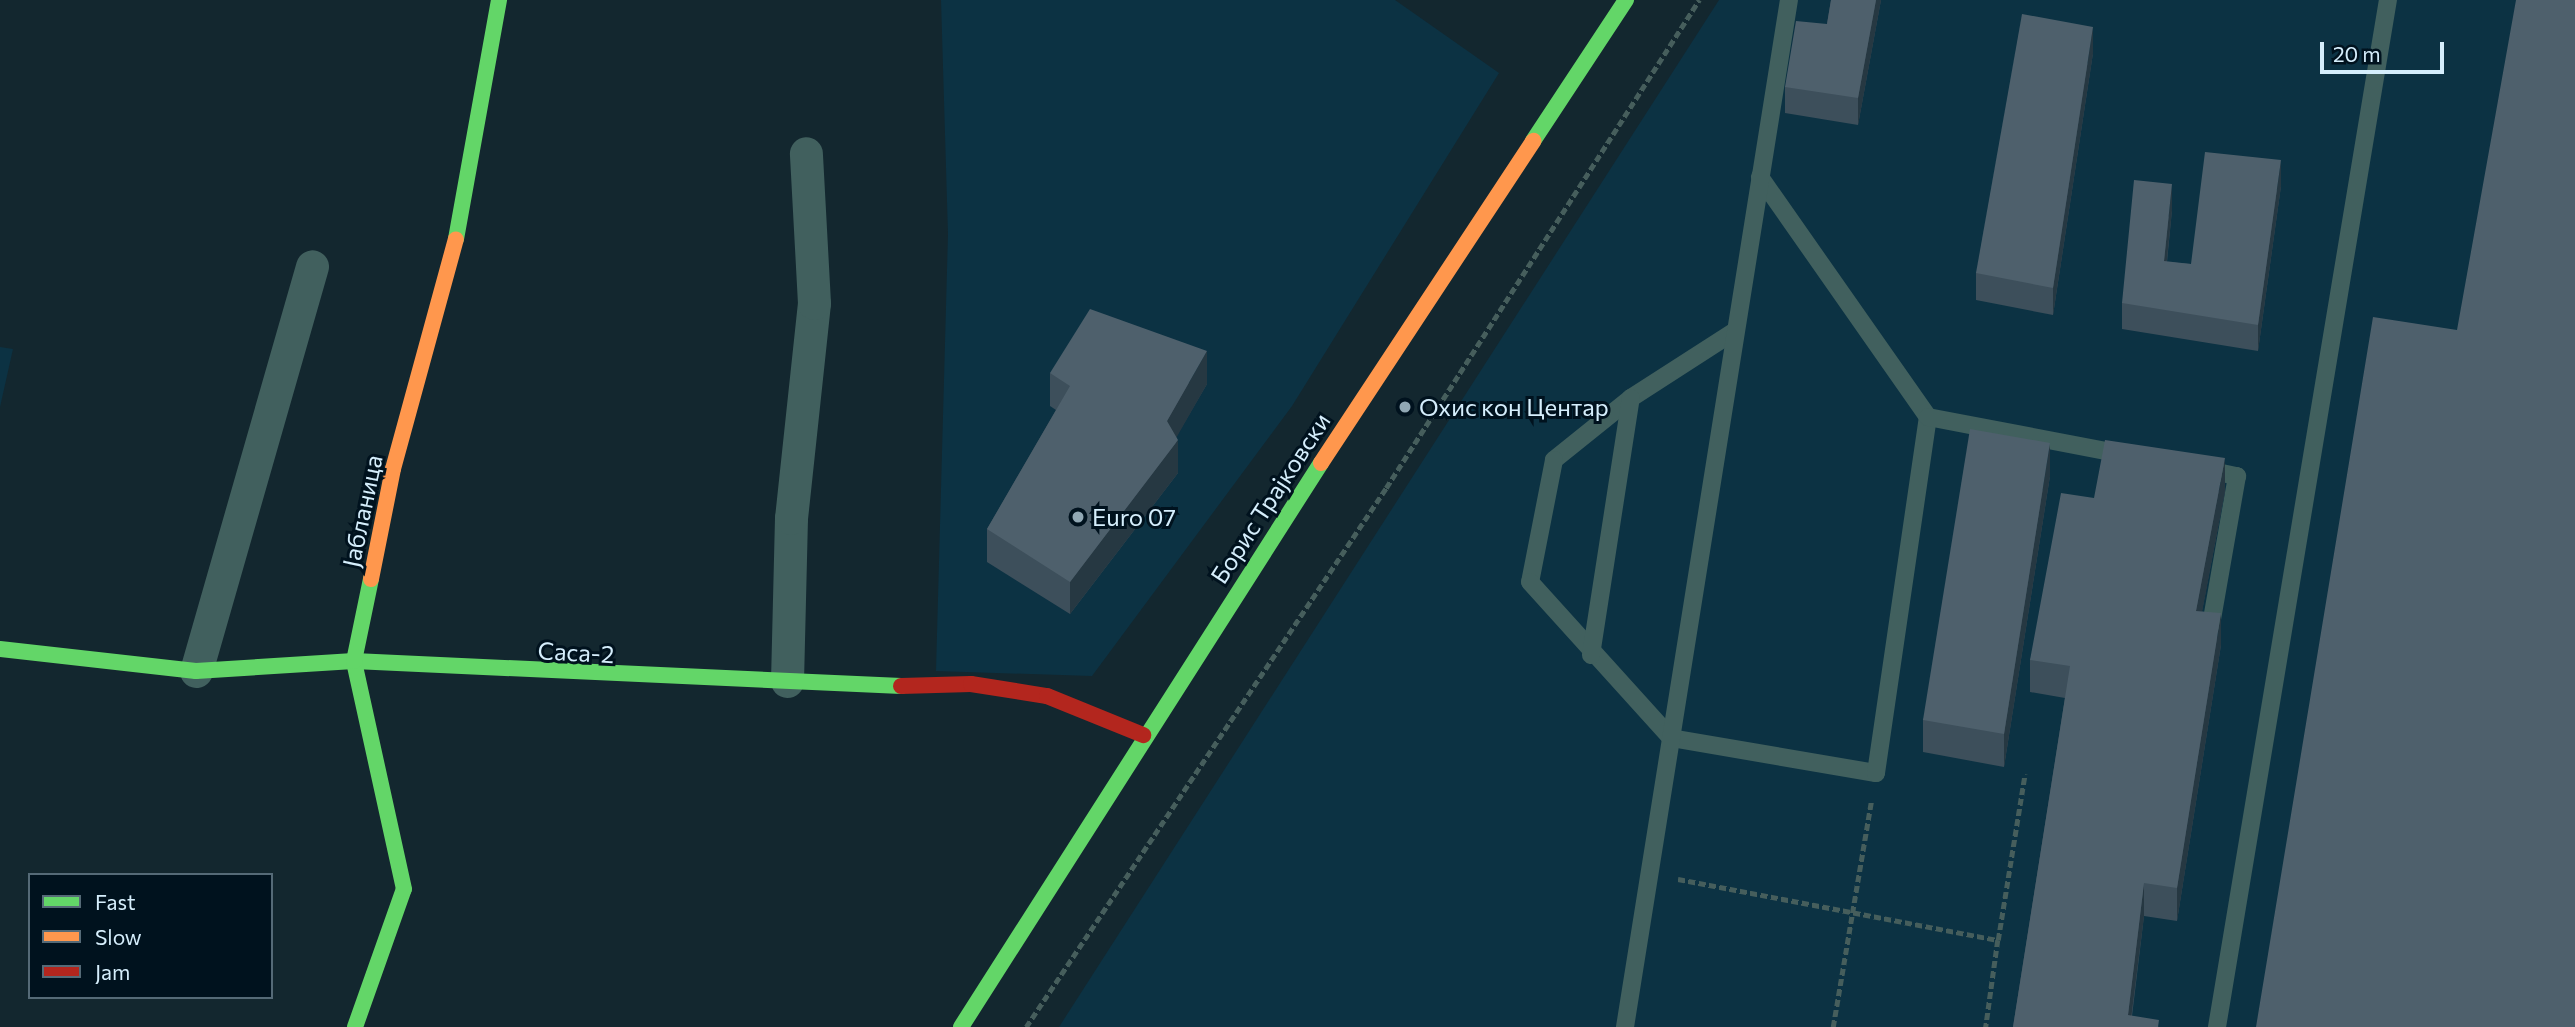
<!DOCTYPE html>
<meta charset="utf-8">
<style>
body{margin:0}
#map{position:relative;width:2575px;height:1027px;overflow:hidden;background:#13272f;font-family:Commissioner,sans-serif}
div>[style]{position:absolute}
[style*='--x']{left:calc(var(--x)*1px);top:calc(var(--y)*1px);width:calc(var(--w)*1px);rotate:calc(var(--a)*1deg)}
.built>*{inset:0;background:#0c3243}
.path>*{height:4.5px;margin-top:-2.25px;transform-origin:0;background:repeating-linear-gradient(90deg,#465e5c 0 7px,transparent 0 10.5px)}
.lane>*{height:18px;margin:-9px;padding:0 9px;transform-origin:9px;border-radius:9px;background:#41605e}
.street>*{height:33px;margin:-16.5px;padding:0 16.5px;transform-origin:16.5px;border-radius:16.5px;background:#41605e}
.fast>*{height:16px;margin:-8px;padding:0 8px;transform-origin:8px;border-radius:8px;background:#63d668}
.slow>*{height:16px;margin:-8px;padding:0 8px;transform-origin:8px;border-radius:8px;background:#ff974d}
.jam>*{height:16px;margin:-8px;padding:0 8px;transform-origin:8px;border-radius:8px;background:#b3261e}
.wall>*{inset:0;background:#3d4f5b}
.shaded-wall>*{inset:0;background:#263842}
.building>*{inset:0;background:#4e606c}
.dots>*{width:19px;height:19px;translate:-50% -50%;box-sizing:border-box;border:4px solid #00121e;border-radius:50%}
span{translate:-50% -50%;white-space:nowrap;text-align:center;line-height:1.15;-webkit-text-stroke:6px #00121e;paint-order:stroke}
.poi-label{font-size:24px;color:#d5eefc}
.left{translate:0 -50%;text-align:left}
.street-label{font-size:24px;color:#d5eefc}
.legend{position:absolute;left:28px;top:873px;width:245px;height:126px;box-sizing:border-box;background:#00121e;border:2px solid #556a77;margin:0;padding:9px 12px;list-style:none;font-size:21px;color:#d5eefc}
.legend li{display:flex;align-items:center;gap:14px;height:35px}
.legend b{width:35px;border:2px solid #556a77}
.scale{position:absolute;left:2320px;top:42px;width:124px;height:32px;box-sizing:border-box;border:4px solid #d5eefc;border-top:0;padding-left:9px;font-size:21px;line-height:24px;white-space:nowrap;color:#d5eefc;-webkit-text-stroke:5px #00121e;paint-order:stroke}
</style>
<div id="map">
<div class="built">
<div style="clip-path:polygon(941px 0,1395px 0,1499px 73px,1292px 406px,1092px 676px,936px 671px,948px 234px)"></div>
<div style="clip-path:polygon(1719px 0,2575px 0,2575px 1027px,1059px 1027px)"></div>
<div style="clip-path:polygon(0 347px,13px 349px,0 407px)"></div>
</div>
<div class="path">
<div style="--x:1678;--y:879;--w:326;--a:10.8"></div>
<div style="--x:1998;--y:940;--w:88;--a:97.9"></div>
<div style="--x:1998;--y:940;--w:168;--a:-80.8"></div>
<div style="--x:1026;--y:1027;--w:648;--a:-56.26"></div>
<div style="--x:1386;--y:488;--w:580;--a:-57.32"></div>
<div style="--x:1833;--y:1027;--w:228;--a:-80.4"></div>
</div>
<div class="lane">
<div style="--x:1735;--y:331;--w:124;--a:147.2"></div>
<div style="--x:1631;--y:398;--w:99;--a:141.2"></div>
<div style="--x:1554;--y:460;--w:124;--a:101.1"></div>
<div style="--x:1530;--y:582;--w:210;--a:47.9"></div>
<div style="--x:1671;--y:738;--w:208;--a:9.7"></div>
<div style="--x:1876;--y:773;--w:360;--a:-81.7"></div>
<div style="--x:1928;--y:417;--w:293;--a:-125"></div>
<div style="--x:1928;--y:417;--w:203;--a:10.8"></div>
<div style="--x:2203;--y:469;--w:35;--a:12"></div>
<div style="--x:2237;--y:476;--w:151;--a:99.9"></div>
<div style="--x:1591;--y:655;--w:260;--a:-81.2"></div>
<div style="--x:1625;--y:1027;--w:1040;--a:-80.93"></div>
<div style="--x:2217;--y:1027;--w:1041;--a:-80.55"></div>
</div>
<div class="street">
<div style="--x:196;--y:671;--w:421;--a:-74"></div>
<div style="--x:787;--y:681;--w:163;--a:-88.6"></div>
<div style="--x:791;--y:518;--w:216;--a:-83.9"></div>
<div style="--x:814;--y:303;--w:150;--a:-93.1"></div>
</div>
<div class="fast">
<div style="--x:1533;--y:141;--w:169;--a:-56.6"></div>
<div style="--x:456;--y:239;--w:243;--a:-79.8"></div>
<div style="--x:0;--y:649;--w:197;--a:6.4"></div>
<div style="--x:196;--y:671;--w:158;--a:-3.6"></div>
<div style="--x:354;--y:661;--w:548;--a:2.62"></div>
<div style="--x:355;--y:1027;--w:146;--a:-70.5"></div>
<div style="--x:404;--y:889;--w:233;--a:-102.4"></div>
<div style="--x:354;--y:661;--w:84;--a:-78.3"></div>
<div style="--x:961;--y:1027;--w:669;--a:-57.45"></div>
</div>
<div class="slow">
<div style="--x:1321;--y:463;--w:386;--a:-56.6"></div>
<div style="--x:371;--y:579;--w:112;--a:-78.7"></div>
<div style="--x:393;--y:469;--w:238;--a:-74.7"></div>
</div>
<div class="jam">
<div style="--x:901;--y:686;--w:70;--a:-1.6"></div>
<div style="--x:971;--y:684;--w:77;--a:9"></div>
<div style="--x:1047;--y:696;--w:104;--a:22.1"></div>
</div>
<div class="wall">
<div style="clip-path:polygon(1831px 0,1881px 0,1858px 125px,1785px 113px,1785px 87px,1827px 24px)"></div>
<div style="clip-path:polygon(2093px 53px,2053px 315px,1976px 300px,1976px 273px)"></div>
<div style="clip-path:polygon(2281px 186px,2258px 351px,2122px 329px,2122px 303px,2172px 210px,2167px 262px,2191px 264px)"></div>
<div style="clip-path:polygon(1050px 373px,1207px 384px,1176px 437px,1178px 473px,1070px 614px,987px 562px,987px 529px,1056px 410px,1050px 406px)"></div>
<div style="clip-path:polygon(2050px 476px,2004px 767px,1923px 752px,1923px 720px)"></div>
<div style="clip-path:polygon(2225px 491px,2202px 611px,2221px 645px,2177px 921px,2144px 916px,2132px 1016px,2159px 1027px,2013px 1027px,2065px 698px,2030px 692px,2030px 660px,2094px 498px)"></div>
</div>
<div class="shaded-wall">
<div style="clip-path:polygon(1876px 0,1881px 0,1858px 125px,1858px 98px)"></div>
<div style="clip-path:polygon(2093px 27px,2093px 53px,2053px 315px,2053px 288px)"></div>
<div style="clip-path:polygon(2281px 160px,2281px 186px,2258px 351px,2258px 325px)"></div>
<div style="clip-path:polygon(2172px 184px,2172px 210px,2164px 288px,2164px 261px)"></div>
<div style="clip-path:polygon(1207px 351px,1207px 384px,1167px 454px,1167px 421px)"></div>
<div style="clip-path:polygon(1178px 440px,1178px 473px,1070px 614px,1070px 582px)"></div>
<div style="clip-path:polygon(2050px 443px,2050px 476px,2004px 767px,2004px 734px)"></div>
<div style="clip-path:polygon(2225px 458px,2225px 491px,2196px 644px,2196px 611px)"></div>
<div style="clip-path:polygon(2221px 613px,2221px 645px,2177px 921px,2177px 888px)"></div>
<div style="clip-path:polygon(2144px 883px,2144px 916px,2130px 1027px,2128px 1015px)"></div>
</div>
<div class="building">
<div style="clip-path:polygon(1831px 0,1876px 0,1858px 98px,1785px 87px,1796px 21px,1827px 24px)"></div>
<div style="clip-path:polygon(2516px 0,2575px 0,2575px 1027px,2256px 1027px,2373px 317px,2457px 330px)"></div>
<div style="clip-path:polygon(2022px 14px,2093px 27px,2053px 288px,1976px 273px)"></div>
<div style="clip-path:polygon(2205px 152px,2281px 160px,2258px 325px,2122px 303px,2134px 180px,2172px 184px,2164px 261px,2191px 264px)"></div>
<div style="clip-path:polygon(1090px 309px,1207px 351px,1167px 421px,1178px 440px,1070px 582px,987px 529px,1070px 386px,1050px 373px)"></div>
<div style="clip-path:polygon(1970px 429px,2050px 443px,2004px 734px,1923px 720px)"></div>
<div style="clip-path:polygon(2105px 440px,2225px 458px,2196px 611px,2221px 613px,2177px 888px,2144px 883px,2128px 1015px,2159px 1020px,2158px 1027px,2013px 1027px,2070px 666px,2030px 660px,2061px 493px,2094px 498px)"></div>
</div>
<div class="dots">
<div style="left:1405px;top:407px;background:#91a8b4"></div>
<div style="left:1078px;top:517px;background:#91a8b4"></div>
</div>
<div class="poi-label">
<span class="left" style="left:1419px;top:407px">Охис кон Центар</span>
<span class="left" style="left:1092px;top:517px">Euro 07</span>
</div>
<div class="street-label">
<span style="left:1270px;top:498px;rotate:-57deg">Борис Трајковски</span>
<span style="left:362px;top:511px;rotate:-78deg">Јабланица</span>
<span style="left:576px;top:652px;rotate:3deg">Саса-2</span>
</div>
<ul class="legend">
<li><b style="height:9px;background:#63d668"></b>Fast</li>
<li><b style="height:9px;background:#ff974d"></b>Slow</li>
<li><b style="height:9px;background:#b3261e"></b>Jam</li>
</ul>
<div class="scale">20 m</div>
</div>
